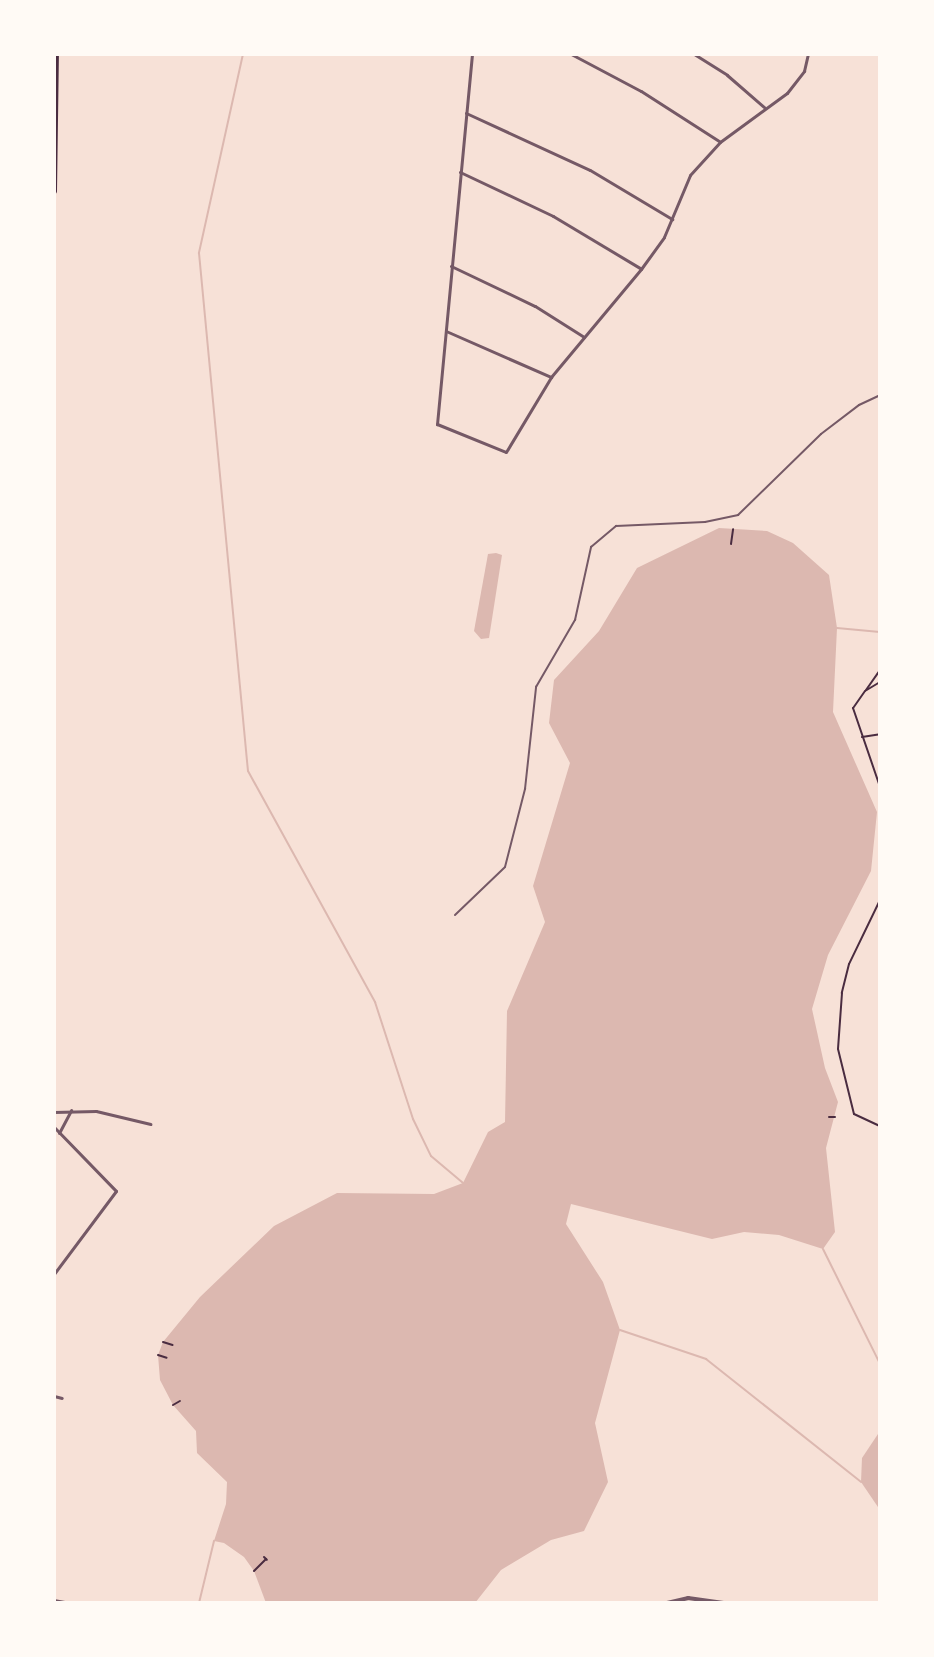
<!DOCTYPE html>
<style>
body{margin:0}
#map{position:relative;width:934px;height:1657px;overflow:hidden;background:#f7e1d7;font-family:Roboto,sans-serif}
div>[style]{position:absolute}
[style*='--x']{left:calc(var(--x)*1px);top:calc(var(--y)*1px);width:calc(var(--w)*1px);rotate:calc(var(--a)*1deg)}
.water>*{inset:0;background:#dcb8b0}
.stream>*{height:2px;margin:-1px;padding:0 1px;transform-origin:1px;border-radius:1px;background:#dcb8b0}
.path>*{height:2px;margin:-1px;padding:0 1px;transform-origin:1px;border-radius:1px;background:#4a2c40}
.service>*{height:2px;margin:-1px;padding:0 1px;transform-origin:1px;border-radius:1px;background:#755966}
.minor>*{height:3px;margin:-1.5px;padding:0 1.5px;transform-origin:1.5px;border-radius:1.5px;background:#755966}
.tertiary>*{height:4px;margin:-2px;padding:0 2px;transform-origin:2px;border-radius:2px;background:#755966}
.trunk>*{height:5px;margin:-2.5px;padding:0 2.5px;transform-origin:2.5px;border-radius:2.5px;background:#4a2c40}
span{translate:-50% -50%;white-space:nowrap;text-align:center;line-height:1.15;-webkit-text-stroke:6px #fffaf5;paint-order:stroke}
.frame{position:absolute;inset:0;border:56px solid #fffaf5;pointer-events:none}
</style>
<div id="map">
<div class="water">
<div style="clip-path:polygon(719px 528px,767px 531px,793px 543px,829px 575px,837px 628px,833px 712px,877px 812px,871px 871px,828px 955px,812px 1009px,825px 1068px,838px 1102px,826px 1148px,835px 1232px,823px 1249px,779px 1235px,744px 1232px,712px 1239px,571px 1204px,566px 1224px,603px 1282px,620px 1330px,595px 1423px,608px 1482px,584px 1531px,551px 1540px,501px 1570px,475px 1603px,266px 1603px,254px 1571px,244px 1557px,224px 1543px,214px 1541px,226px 1504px,227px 1482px,197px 1453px,196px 1431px,173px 1405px,160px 1380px,158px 1355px,163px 1342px,200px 1297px,274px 1226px,337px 1193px,434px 1194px,463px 1183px,488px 1132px,505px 1122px,507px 1011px,545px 922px,533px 886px,570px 763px,549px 723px,554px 680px,599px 631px,637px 568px)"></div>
<div style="clip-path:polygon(496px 553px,502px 555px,489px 638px,481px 639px,474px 631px,488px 554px)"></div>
<div style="clip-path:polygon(880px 1431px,880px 1510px,861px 1482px,862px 1458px)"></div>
</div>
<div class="stream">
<div style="--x:243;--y:54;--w:204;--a:102.5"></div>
<div style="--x:199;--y:253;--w:520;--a:84.6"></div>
<div style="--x:248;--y:771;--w:264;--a:61.2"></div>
<div style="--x:375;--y:1002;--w:123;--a:72"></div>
<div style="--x:413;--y:1119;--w:41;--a:64.1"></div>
<div style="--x:431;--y:1156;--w:42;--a:40.2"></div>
<div style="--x:837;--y:628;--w:43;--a:5.3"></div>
<div style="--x:823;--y:1249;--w:128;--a:63.6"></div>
<div style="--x:620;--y:1330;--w:91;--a:18.6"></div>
<div style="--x:706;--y:1359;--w:198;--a:38.4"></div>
<div style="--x:199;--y:1603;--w:64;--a:-76.4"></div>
</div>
<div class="path">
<div style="--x:731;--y:544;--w:15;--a:-82"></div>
<div style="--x:880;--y:682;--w:17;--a:149"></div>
<div style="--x:865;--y:691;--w:21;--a:125"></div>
<div style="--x:853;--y:708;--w:83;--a:71.1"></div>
<div style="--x:866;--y:690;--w:24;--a:-55"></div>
<div style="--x:862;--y:737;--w:18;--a:-9"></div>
<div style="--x:880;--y:900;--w:71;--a:115.8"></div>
<div style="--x:849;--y:964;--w:30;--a:104"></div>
<div style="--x:842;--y:993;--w:56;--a:94.1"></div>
<div style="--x:838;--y:1049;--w:67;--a:76.2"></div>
<div style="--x:854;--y:1114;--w:29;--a:25"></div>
<div style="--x:829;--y:1117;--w:6;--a:0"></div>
<div style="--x:163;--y:1342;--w:10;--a:17"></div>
<div style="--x:158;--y:1355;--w:9;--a:18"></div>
<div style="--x:173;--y:1405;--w:8;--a:-30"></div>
<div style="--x:264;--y:1557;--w:4;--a:45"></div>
<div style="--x:254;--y:1571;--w:17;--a:-45"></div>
</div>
<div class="service">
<div style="--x:455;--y:915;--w:69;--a:-43.8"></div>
<div style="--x:505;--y:867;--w:81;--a:-75.6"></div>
<div style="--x:525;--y:789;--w:103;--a:-83.8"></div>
<div style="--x:536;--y:687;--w:78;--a:-59.8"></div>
<div style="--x:575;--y:620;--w:75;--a:-77.6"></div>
<div style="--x:591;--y:547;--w:33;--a:-40"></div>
<div style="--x:616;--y:526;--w:89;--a:-2.6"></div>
<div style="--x:705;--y:522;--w:34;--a:-12"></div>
<div style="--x:738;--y:515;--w:116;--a:-44.3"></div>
<div style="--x:821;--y:434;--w:48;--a:-37.3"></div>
<div style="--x:859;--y:405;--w:23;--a:-25"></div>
</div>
<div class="minor">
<div style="--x:472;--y:54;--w:372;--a:95.4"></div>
<div style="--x:437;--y:424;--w:74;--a:22.1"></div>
<div style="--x:506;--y:452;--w:87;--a:-59"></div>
<div style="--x:551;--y:377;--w:141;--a:-50.2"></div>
<div style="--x:641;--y:269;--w:39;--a:-54"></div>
<div style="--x:664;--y:237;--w:67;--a:-67.2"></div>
<div style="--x:690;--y:175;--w:45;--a:-47.7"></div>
<div style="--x:720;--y:142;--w:83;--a:-36.2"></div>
<div style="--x:787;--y:93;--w:28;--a:-52"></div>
<div style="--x:804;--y:71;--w:17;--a:-77"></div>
<div style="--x:571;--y:54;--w:79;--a:27.9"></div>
<div style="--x:641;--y:91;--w:93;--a:32.7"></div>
<div style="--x:694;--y:54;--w:39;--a:32"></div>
<div style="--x:727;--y:75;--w:49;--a:40.9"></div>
<div style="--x:466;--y:113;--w:136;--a:24.7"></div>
<div style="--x:590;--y:170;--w:96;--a:30.9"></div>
<div style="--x:460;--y:172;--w:103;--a:25.3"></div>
<div style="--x:553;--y:216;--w:101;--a:30.9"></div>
<div style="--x:451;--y:266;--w:93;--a:25.5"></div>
<div style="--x:535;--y:306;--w:58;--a:32.3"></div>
<div style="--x:446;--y:331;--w:115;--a:23.7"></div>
<div style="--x:54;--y:1112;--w:42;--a:-1.4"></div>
<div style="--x:96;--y:1111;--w:56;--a:13.5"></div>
<div style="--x:54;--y:1127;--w:89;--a:45.9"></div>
<div style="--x:116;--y:1191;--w:104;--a:126.8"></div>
<div style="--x:59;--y:1133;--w:26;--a:-62"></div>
<div style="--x:54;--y:1396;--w:8;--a:14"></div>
</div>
<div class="tertiary">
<div style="--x:54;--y:1601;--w:11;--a:10"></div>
<div style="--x:667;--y:1603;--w:22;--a:-13"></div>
<div style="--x:688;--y:1598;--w:36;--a:8"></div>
</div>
<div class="trunk">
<div style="--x:54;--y:191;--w:137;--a:-89.2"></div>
</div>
<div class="frame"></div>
</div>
